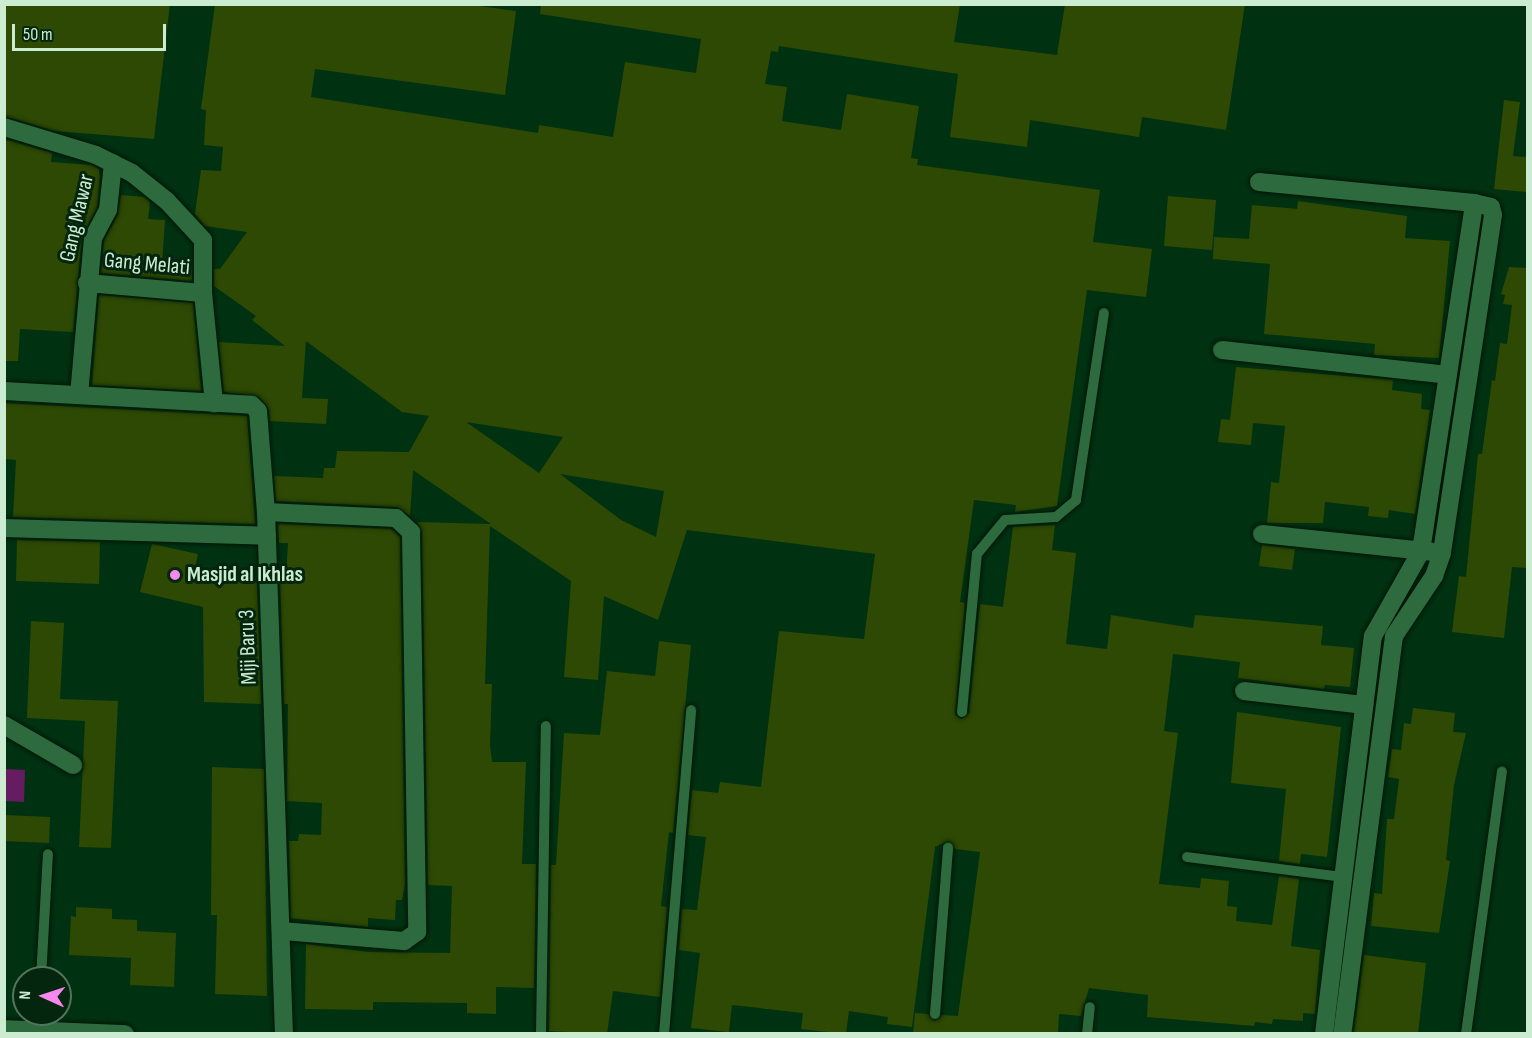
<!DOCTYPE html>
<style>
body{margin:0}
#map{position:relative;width:1532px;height:1038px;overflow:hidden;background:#003211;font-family:"Sofia Sans Condensed",sans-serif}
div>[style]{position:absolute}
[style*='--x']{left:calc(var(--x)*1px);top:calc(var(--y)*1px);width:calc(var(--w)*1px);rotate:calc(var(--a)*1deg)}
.green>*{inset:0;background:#661c61}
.building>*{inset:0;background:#2d4904}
.roads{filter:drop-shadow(0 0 2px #031507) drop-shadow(0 0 2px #031507)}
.lane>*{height:10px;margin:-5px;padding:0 5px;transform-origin:5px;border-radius:5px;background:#2d6b3e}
.street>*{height:18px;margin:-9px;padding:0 9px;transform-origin:9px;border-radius:9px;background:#2d6b3e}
.secondary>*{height:18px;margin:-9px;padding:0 9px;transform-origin:9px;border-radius:9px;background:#2d6b3e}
.dots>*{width:16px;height:16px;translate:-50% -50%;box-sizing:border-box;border:3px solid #04250e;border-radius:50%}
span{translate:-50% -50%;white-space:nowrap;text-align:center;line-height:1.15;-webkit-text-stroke:6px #04250e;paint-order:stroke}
.street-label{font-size:22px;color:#ccecd2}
.poi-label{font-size:22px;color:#ccecd2;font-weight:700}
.left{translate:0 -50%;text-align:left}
.frame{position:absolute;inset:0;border:6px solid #ccecd2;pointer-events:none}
.north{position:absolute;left:12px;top:966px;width:60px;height:60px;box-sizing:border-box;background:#04250e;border:2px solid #54755c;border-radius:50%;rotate:273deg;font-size:16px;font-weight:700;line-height:24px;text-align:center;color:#ccecd2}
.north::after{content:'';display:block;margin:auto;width:21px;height:27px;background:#f688ed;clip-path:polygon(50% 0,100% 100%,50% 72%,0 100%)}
.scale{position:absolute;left:12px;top:24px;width:154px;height:27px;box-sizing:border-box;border:3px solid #ccecd2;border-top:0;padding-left:8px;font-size:18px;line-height:21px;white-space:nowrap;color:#ccecd2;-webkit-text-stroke:4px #04250e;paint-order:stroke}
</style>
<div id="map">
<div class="green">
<div style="clip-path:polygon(5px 769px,25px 770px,24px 802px,5px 801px)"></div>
</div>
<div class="building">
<div style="clip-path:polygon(4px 4px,170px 4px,154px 139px,55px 131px,4px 116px)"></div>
<div style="clip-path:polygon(evenodd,215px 4px,466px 4px,516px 11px,505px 95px,315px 69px,311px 97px,538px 133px,539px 125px,613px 137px,625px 62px,696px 73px,701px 39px,540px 14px,541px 4px,960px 4px,954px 42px,1057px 55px,1065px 4px,1245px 4px,1226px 130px,1142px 117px,1139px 137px,1030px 120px,1027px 147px,950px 137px,958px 74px,779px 46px,778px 52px,771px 51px,765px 84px,787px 87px,782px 121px,841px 130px,847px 94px,919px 106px,911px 158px,918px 159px,917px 165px,1100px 190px,1093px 242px,1152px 249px,1146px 297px,1087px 290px,1057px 506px,1015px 512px,1016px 505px,974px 500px,960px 602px,965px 603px,955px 715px,962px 719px,969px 713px,980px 604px,1003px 607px,1013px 527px,1055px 525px,1052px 550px,1076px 553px,1066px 644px,1107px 649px,1111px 615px,1193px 628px,1195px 615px,1323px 626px,1321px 645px,1354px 648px,1350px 687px,1325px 685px,1324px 689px,1238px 678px,1240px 662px,1173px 654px,1164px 731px,1178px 733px,1159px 884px,1200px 888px,1201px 878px,1229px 881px,1227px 906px,1237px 907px,1236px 921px,1272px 925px,1279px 876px,1299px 879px,1291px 946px,1320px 950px,1315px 1014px,1303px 1013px,1303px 1021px,1273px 1019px,1272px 1024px,1255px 1022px,1254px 1026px,1147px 1017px,1148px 995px,1089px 988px,1081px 1016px,1059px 1014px,1058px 1034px,913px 1034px,915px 1013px,928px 1014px,935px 1021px,942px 1015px,958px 1016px,980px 852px,955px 849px,948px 841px,935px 847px,912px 1027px,887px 1024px,888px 1017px,849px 1011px,846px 1034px,801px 1029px,803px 1013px,732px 1005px,729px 1032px,691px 1028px,700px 953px,679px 950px,682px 909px,697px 910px,706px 837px,688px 835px,692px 790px,718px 793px,720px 782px,761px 787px,779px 631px,864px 639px,875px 554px,687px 530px,658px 620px,604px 596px,598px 680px,564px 677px,571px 581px,490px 526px,485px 684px,492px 684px,490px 745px,492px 762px,526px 762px,522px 864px,536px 864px,534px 988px,496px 987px,496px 1014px,467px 1013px,467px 1003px,373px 1002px,373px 1010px,305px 1009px,306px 944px,368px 952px,450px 953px,452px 886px,428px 885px,422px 532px,417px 522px,491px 524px,413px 470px,410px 516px,397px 507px,276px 501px,274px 476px,323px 478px,324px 468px,335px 468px,337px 451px,409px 452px,429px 416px,402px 412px,306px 341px,302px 398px,328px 399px,326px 424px,270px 421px,269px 409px,259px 397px,224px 392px,219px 342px,285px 346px,252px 320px,256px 316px,214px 286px,214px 269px,220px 269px,247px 232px,205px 226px,195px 214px,201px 170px,221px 171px,223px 147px,204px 145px,206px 110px,201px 109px,215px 4px,466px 422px,563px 437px,539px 473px,466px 422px,215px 4px,560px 474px,664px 491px,656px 537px,621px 520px,560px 474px)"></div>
<div style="clip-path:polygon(1504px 100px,1520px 102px,1513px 156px,1527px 157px,1527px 192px,1494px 189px)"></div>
<div style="clip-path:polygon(4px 139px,52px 153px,51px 162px,92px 165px,99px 169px,100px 177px,97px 207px,82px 237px,73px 332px,20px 329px,18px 361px,4px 361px)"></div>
<div style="clip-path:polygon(121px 195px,144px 197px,150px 202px,148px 219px,165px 220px,162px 265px,192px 267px,192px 281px,101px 273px,104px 241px,118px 215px)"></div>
<div style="clip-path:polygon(1168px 196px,1216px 200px,1212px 250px,1164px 246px)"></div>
<div style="clip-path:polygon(1298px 201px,1407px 216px,1405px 238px,1450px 241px,1439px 358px,1374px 355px,1375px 344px,1264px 334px,1270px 264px,1213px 259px,1214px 237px,1249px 239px,1252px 205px,1297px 209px)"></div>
<div style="clip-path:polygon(1509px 267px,1527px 268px,1527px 568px,1512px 567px,1504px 638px,1452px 632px,1459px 576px,1466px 577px,1478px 454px,1482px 454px,1492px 380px,1495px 381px,1500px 343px,1507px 344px,1512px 305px,1503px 304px,1505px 295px,1501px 294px)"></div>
<div style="clip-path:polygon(99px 295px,193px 303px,201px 391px,92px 385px)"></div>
<div style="clip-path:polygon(1236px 367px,1393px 380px,1392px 390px,1422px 394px,1421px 409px,1430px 410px,1415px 514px,1389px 510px,1388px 518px,1368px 516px,1369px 507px,1325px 502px,1323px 523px,1267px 523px,1271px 482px,1279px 483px,1285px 426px,1253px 423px,1251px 445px,1218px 442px,1221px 419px,1230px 420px)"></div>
<div style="clip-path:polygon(4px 403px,247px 416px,255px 524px,13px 517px,16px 460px,4px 459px)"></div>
<div style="clip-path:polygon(278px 524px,391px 529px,400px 537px,405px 885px,402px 900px,396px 900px,395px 920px,368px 918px,368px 927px,291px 918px,289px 841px,298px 841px,299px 834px,321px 835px,322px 803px,287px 801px,288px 704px,284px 704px,280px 579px,286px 577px,288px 543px,279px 543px)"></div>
<div style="clip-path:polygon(17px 540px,100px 542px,99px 584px,16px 581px)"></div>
<div style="clip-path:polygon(152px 544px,198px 554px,193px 577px,257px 578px,261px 704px,204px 702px,203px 607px,140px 592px)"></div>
<div style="clip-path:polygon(1262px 545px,1295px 549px,1292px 570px,1259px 566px)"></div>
<div style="clip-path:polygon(31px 621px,64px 623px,60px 699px,118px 701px,111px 848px,79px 847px,85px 721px,27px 718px)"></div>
<div style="clip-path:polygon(659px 641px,691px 645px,673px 833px,669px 832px,661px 906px,667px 907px,660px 997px,613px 991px,607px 1034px,549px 1031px,551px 865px,556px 865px,564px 733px,600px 735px,607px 671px,655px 676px)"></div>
<div style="clip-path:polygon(1413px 708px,1455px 713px,1453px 732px,1466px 733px,1454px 785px,1446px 860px,1450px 861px,1439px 933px,1371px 926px,1374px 893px,1382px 894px,1387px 819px,1394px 819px,1399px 779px,1388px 777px,1392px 749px,1401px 750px,1404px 723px,1411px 724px)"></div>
<div style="clip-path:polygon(1237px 712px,1341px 727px,1327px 857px,1301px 854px,1300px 864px,1279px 861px,1286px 789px,1231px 783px)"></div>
<div style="clip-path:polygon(212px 767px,264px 769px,267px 996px,215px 994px,217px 915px,211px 915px)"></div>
<div style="clip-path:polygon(4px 815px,50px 817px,49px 843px,4px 841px)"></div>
<div style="clip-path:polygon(76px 907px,112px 909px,112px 919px,137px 920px,137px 931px,176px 933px,174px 987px,130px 985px,131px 958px,69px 955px,71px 916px,76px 917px)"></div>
<div style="clip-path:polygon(1364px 955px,1426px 963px,1418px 1034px,1354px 1032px)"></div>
</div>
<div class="roads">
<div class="lane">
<div style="--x:962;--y:712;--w:159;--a:-84.6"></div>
<div style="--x:977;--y:554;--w:44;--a:-50.5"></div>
<div style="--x:1005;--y:520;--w:51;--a:-3.4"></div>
<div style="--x:1056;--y:517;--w:26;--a:-40"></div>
<div style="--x:1076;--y:500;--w:189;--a:-81.5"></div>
<div style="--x:1187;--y:857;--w:157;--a:7.3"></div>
<div style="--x:41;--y:978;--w:124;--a:-86.8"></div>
<div style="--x:935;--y:1014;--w:167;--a:-85.5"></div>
<div style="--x:37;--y:1034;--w:20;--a:-84"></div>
<div style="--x:541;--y:1034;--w:308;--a:-89.1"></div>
<div style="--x:664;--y:1034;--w:325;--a:-85.2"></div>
<div style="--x:1087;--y:1034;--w:27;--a:-84"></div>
<div style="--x:1466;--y:1034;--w:265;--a:-82.2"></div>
</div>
<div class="street">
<div style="--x:4;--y:127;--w:96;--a:16.9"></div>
<div style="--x:96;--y:155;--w:40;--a:26.6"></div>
<div style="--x:132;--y:173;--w:45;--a:38.7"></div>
<div style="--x:167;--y:201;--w:53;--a:47.3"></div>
<div style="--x:203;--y:240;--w:53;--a:90"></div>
<div style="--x:1259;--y:182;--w:216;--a:5.6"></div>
<div style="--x:1474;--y:203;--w:17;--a:13"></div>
<div style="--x:1491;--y:207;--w:8;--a:76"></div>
<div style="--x:1493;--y:215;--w:342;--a:98.6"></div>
<div style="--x:1442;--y:553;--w:24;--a:109"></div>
<div style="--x:1434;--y:576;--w:72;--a:123.7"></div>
<div style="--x:1394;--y:636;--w:401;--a:97.4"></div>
<div style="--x:87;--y:283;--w:116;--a:4.9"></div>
<div style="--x:203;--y:293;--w:111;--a:84.3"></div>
<div style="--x:1222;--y:350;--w:227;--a:6.3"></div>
<div style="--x:4;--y:391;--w:248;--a:3.2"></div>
<div style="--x:252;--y:405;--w:8;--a:45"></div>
<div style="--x:258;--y:411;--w:101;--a:85.5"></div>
<div style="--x:266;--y:512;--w:522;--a:88.03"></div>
<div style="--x:79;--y:395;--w:158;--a:-84.9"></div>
<div style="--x:93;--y:238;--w:32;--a:-62"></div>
<div style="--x:108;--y:210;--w:47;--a:-83.9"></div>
<div style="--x:266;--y:512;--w:130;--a:2.6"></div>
<div style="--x:396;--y:518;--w:21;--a:43"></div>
<div style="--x:411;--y:532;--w:400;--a:89.1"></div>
<div style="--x:417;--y:932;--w:16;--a:145"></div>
<div style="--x:404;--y:941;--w:121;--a:-175.3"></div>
<div style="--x:4;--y:528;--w:263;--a:1.7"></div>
<div style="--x:1262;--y:534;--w:171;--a:6"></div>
<div style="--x:1244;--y:691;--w:121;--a:6.7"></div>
<div style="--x:4;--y:725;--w:80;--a:30.1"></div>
<div style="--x:1324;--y:1034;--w:401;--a:-83"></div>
<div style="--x:1373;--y:636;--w:98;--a:-60.5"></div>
<div style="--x:1421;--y:551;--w:352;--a:-81.3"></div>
</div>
<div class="secondary">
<div style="--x:4;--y:1029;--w:121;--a:2.4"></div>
</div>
</div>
<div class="dots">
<div style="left:175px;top:575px;background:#f688ed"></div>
</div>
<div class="street-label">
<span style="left:77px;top:218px;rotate:-77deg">Gang Mawar</span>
<span style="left:147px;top:264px;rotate:5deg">Gang Melati</span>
<span style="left:248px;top:647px;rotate:-92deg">Miji Baru 3</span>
</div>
<div class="poi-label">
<span class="left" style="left:187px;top:575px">Masjid al Ikhlas</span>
</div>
<div class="frame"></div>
<div class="north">N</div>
<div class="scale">50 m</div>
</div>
